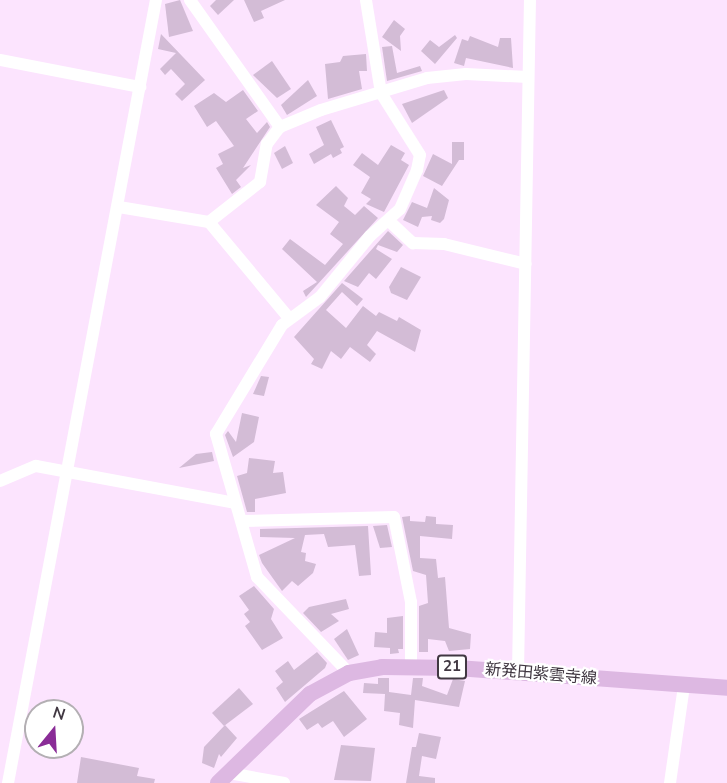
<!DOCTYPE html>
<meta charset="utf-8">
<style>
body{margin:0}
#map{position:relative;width:727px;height:783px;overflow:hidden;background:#fce4fe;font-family:"Nunito Sans","Noto Sans JP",sans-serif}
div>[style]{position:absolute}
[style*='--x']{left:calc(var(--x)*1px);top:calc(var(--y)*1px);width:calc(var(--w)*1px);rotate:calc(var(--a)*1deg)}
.building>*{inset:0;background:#d3bcd6}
.minor>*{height:12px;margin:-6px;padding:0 6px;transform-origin:6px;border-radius:6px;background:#fff}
.major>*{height:16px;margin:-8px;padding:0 8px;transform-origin:8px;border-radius:8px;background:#ddb8e2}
span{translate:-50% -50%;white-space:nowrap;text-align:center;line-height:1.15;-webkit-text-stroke:4.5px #fff;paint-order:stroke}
.shield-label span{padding:2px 4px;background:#fff;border:2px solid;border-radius:4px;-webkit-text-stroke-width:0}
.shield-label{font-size:15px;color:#413842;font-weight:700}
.street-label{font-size:16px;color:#413842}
.north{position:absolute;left:24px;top:699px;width:60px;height:60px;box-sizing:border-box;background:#fff;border:2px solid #b3afb3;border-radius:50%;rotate:18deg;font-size:16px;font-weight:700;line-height:24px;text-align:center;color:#413842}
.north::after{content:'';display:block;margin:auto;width:21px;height:27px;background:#8a2c97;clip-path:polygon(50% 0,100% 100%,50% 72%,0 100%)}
</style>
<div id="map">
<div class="building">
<div style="clip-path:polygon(180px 0,193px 31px,169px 37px,165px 4px)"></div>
<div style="clip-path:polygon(216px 0,234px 0,218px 15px,210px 6px)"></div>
<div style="clip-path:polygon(244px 0,285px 0,261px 11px,264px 18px,254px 22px)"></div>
<div style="clip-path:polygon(394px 20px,405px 29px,400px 36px,401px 51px,382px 37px)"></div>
<div style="clip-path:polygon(161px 34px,205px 80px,182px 101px,175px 94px,185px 84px,171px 69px,165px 75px,160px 69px,176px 53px,158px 49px)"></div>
<div style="clip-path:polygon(455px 35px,457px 38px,435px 64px,421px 51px,430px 40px,439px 47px)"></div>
<div style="clip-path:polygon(470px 36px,498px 47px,500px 38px,511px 38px,513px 68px,466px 58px,464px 66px,454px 63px,462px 39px,468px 41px)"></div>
<div style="clip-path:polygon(392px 46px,397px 73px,420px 66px,422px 71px,387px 81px,382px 47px)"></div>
<div style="clip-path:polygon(366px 54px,367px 71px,359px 71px,362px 89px,328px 99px,325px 64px,340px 62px,343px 56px)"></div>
<div style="clip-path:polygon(272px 61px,291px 89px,277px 98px,253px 75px)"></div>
<div style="clip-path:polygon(308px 80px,317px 96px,287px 115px,281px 105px)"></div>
<div style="clip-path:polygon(243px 90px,258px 111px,246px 119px,257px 133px,267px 122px,270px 127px,243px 168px,251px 165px,236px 180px,241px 187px,232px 194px,216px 168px,223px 164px,218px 154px,234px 146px,216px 121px,207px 127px,194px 106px,214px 93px,226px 102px)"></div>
<div style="clip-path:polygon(444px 90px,448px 98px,412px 123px,402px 104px)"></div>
<div style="clip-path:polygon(331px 120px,344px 147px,340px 149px,342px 153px,333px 158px,331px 154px,314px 164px,309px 154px,324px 145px,316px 127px)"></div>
<div style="clip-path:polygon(452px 142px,464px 142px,464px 160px,459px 160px,442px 186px,423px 176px,433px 154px,452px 164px)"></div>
<div style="clip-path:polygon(391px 145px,405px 153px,401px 160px,409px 165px,384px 212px,366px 204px,371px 199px,361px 193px,370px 177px,353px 165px,362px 153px,378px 165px)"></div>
<div style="clip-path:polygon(285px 146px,293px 163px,282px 169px,274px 153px)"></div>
<div style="clip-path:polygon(336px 186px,348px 198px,344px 206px,355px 215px,364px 206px,378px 218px,306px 297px,303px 291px,317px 282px,282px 249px,290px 239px,325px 265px,343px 244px,330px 234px,339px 222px,316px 205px)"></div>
<div style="clip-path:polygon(434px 188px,449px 200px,444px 219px,440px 223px,431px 220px,432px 216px,422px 217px,418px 227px,403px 220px,412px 202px,427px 208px)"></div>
<div style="clip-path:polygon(388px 231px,403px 245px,397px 252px,378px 245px,376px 249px,392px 259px,376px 279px,369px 273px,358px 287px,344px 281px)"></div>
<div style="clip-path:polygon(401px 267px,421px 277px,407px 300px,391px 293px,389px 287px)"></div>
<div style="clip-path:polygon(342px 283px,363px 299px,357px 306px,342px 292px,326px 310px,346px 328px,363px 306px,376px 316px,379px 312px,397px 321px,399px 317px,421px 330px,415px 352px,377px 331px,367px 345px,376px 354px,370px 362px,350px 347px,341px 359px,331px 351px,322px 369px,311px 364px,314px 359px,294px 337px)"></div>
<div style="clip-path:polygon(261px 376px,269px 377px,264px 396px,253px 394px)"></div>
<div style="clip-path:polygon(242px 413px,259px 417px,254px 442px,233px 457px,225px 435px,228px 431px,236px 442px)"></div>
<div style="clip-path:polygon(212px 452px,214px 461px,179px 468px,196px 454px)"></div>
<div style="clip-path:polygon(249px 458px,275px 461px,273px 473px,283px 472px,286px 493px,255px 499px,255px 512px,247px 512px,237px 476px,247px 473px)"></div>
<div style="clip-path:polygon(410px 516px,410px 521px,425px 522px,426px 516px,436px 517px,436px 524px,453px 525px,452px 539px,420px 536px,420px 558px,436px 559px,438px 578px,445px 577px,449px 628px,471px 634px,470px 649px,449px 651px,445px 641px,428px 639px,428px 652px,419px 652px,419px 606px,428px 603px,426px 575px,413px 571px,402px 517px)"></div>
<div style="clip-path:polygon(387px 525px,392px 547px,380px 548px,373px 526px)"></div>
<div style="clip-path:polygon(368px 526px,371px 575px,359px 576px,355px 545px,328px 547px,324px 534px,305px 535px,301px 552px,306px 553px,305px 561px,316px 564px,313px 573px,298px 586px,292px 581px,282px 591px,262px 563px,259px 555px,295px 538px,260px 537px,260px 529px)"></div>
<div style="clip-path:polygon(254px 586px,274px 609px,271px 619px,283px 638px,262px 650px,245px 626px,250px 622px,244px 614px,249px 610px,239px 596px)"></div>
<div style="clip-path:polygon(346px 599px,349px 609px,331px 614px,339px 621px,321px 632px,303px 613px,309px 607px)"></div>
<div style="clip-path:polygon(403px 616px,403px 649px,398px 649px,399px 653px,390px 654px,390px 648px,374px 647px,375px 632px,387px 633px,387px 618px)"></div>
<div style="clip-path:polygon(347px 629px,359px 655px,348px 660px,334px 639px)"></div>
<div style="clip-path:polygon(317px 652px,327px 663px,325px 668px,285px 702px,276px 688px,283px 682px,275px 671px,288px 661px,294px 670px)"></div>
<div style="clip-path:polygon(378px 678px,389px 678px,389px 692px,411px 695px,413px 678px,423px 678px,422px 686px,447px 695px,453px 679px,465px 681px,459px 707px,415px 700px,413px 728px,399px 725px,400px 713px,384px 711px,385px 694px,363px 693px,364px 683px,378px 684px)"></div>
<div style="clip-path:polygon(239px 688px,253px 704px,224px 726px,212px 713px)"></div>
<div style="clip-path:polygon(344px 691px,367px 719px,344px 737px,333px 721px,322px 728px,318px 723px,307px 730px,299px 719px)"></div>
<div style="clip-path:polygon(225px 725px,237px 738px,221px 757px,219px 754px,214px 768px,202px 763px,204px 747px)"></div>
<div style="clip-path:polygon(419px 733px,441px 737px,436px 759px,422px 756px,419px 776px,435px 778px,435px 783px,406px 783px,412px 747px,416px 747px)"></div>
<div style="clip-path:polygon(341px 745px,375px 748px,371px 781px,334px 780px)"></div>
<div style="clip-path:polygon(81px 757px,139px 768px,137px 776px,155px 779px,154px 783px,77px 783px)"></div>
</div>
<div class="minor">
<div style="--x:190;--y:0;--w:156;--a:54.7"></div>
<div style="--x:0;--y:60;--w:143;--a:10.9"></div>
<div style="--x:119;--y:207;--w:91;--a:9.5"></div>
<div style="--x:209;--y:222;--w:125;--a:50.2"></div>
<div style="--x:389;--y:221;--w:33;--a:43"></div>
<div style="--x:413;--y:243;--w:31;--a:2"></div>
<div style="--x:444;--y:244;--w:84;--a:13.7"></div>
<div style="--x:209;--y:222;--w:65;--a:-38.1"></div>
<div style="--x:260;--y:182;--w:39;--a:-80"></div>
<div style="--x:267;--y:144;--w:21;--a:-53"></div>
<div style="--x:280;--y:127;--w:44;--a:-22.5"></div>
<div style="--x:321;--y:110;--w:111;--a:-16.8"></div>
<div style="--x:427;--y:78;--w:39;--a:-6"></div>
<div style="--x:466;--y:74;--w:62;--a:2.8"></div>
<div style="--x:0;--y:481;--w:39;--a:-23"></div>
<div style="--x:36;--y:466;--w:202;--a:10.5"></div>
<div style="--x:242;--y:521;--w:152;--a:-1.5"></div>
<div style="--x:394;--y:517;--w:87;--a:78.7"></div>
<div style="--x:411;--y:602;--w:64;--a:90"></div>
<div style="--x:518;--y:672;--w:672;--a:-88.98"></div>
<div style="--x:349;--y:673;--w:133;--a:-133.8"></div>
<div style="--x:257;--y:577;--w:149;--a:-106"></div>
<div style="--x:216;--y:434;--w:127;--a:-58.8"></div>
<div style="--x:282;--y:325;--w:47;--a:-36.4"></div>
<div style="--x:320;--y:297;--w:79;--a:-50.7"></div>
<div style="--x:370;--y:236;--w:40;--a:-42"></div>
<div style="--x:400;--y:209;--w:43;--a:-66.4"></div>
<div style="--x:417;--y:170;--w:15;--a:-79"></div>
<div style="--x:420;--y:155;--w:73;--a:-122.2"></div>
<div style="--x:381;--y:93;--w:94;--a:-99.2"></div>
<div style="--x:229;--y:773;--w:56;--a:10.3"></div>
<div style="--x:8;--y:783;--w:797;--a:-79.3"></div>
<div style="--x:670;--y:783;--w:98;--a:-81.8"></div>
</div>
<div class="major">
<div style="--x:218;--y:783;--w:128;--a:-44.1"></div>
<div style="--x:310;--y:694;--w:44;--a:-28.3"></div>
<div style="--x:349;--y:673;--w:34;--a:-10"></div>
<div style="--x:382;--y:667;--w:75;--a:0.8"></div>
<div style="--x:457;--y:668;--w:271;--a:4.2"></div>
</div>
<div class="shield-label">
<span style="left:452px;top:667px">21</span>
</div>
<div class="street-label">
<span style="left:541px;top:674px;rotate:5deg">新発田紫雲寺線</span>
</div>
<div class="north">N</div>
</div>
